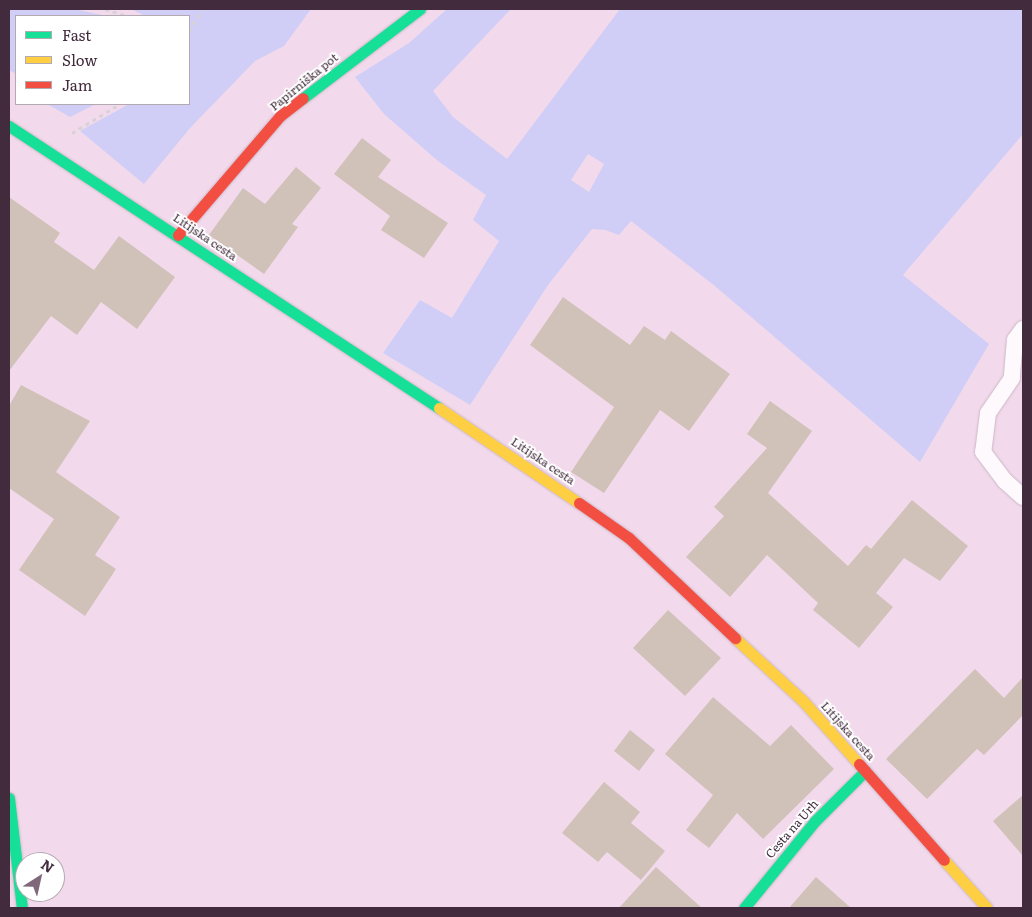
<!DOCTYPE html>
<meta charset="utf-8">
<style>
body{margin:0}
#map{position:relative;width:1032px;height:917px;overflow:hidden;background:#f2daec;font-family:Literata,serif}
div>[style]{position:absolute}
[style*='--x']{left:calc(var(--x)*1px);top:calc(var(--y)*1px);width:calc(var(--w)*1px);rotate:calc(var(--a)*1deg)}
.green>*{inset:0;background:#d0cef6}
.building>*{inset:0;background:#d0c1b9}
.path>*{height:3px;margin-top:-1.5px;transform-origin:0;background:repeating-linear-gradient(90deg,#d8d2d7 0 4px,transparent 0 8px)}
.roads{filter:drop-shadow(0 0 1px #ccb7c7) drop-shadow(0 0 1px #ccb7c7)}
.lane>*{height:16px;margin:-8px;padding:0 8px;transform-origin:8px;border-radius:8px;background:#fdf9fc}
.fast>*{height:11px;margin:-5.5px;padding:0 5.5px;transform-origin:5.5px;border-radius:5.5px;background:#16e098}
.slow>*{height:11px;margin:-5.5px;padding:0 5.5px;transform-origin:5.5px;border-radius:5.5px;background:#ffcf43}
.jam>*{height:11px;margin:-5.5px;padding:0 5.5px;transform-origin:5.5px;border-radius:5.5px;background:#f24e42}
span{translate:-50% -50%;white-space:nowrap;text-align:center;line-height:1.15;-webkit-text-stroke:4px #fff;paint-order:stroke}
.street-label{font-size:12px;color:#412b3c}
.frame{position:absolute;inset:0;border:10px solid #412b3c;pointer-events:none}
.legend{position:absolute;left:15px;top:15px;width:175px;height:90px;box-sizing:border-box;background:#fff;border:1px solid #b3aab1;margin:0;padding:6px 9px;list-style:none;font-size:15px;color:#412b3c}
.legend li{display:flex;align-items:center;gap:10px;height:25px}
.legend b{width:25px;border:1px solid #b3aab1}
.north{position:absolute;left:15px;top:852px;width:50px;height:50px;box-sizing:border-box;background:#fff;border:1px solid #b3aab1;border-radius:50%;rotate:35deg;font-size:14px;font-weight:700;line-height:20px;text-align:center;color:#412b3c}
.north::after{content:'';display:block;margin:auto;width:18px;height:22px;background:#7f687a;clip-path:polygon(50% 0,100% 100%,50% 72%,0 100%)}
</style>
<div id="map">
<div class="green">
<div style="clip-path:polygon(9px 9px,74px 9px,107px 16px,16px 16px,16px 74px,9px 70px)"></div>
<div style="clip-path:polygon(131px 9px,311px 9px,284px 46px,255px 61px,191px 127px,144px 184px,80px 131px,129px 104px,189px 104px,189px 16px,145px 16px)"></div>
<div style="clip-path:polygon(evenodd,447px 9px,511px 9px,433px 91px,453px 117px,507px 159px,620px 9px,1023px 9px,1023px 134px,903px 275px,989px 344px,920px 462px,715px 286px,631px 221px,619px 235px,605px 230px,592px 229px,548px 285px,470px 405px,383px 353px,420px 300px,452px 318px,499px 241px,473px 220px,486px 195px,438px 161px,384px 114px,355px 77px,409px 43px,447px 9px,588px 154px,604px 164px,589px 192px,571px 180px,588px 154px)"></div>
<div style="clip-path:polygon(47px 104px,96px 104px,70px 117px)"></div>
</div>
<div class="building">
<div style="clip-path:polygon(362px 138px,391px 160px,378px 177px,448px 223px,424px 258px,381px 230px,390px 216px,334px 174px)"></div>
<div style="clip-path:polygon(296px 167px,321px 188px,292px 224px,298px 227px,264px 274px,209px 235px,243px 188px,265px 204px)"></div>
<div style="clip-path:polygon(9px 197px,60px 233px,54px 242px,94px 270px,119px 236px,175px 277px,137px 329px,101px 302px,77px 335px,51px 316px,9px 371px)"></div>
<div style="clip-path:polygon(563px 297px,630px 345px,644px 326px,665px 340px,671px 331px,730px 374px,689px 431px,660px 410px,604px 493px,571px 472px,614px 407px,530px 345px)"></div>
<div style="clip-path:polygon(21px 385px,90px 421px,56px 472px,120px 517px,95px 555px,116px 569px,85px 616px,19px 570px,54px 519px,9px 488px,9px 406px)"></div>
<div style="clip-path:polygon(770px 401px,812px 431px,768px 493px,848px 566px,866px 545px,871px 549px,912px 500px,968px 546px,940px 581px,904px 558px,876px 593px,893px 607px,859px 648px,813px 610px,818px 603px,767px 555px,730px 597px,686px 557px,724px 516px,714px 507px,767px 448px,747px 434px)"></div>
<div style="clip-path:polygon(668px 610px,721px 658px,685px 696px,633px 648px)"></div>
<div style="clip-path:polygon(975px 669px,1004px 698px,1023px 677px,1023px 715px,984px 755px,977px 749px,927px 799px,886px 759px)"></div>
<div style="clip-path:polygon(713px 697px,770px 746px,791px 725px,834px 769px,763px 839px,737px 813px,709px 848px,686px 830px,713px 795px,665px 754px)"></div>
<div style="clip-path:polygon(630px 730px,655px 750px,639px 771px,614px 751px)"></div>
<div style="clip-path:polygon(604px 782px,640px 812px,631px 823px,665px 851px,641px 880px,607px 852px,598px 862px,562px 833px)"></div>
<div style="clip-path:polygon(1023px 795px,1023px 856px,993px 821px)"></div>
<div style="clip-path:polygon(656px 867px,702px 908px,619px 908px)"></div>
<div style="clip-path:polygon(816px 877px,851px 908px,789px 908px)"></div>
</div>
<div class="path">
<div style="--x:105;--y:9;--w:24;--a:17"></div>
<div style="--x:189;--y:31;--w:26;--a:-58"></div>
<div style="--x:72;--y:133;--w:56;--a:-31.1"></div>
</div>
<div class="roads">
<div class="lane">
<div style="--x:1023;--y:329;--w:14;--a:126"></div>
<div style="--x:1015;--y:340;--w:38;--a:95"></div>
<div style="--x:1012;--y:378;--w:42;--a:124.4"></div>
<div style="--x:988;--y:413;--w:39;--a:97"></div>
<div style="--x:983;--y:452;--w:36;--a:53"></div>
<div style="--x:1005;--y:481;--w:24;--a:42"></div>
</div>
<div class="fast">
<div style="--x:303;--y:98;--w:147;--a:-37.3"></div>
<div style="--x:9;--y:126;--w:514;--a:33.26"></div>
<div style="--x:9;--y:798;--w:111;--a:83.3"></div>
<div style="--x:744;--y:908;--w:112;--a:-50.8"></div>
<div style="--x:815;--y:821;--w:71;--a:-45"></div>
</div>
<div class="slow">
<div style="--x:439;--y:408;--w:169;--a:34.2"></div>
<div style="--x:735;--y:638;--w:94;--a:42.8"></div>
<div style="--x:804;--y:702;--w:83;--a:48.4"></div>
<div style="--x:944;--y:860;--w:64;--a:48.1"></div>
</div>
<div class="jam">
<div style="--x:178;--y:235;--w:157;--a:-49.4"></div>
<div style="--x:280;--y:116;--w:29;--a:-38"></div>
<div style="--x:579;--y:503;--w:61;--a:35"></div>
<div style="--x:629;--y:538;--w:146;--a:43.3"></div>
<div style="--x:859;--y:764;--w:128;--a:48.5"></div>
</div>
</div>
<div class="street-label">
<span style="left:304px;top:82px;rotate:-39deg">Papirniška pot</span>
<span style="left:205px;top:237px;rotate:34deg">Litijska cesta</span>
<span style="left:543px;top:461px;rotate:34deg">Litijska cesta</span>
<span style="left:848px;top:731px;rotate:48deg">Litijska cesta</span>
<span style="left:792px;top:829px;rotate:-49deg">Cesta na Urh</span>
</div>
<div class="frame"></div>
<ul class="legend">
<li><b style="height:6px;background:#16e098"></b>Fast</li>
<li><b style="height:6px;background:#ffcf43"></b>Slow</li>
<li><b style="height:6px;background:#f24e42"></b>Jam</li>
</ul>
<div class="north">N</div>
</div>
